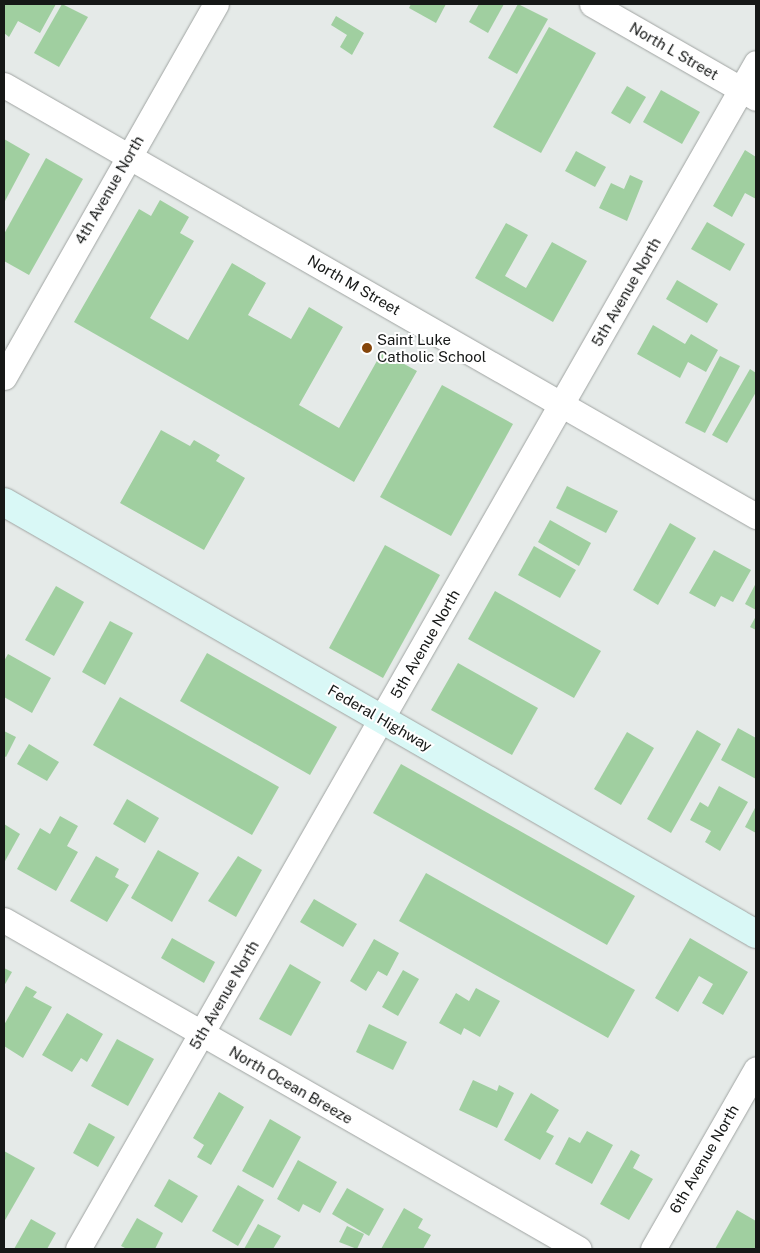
<!DOCTYPE html>
<style>
body{margin:0}
#map{position:relative;width:760px;height:1253px;overflow:hidden;background:#e5eae8;font-family:"Public Sans",sans-serif}
div>[style]{position:absolute}
[style*='--x']{left:calc(var(--x)*1px);top:calc(var(--y)*1px);width:calc(var(--w)*1px);rotate:calc(var(--a)*1deg)}
.building>*{inset:0;background:#a0cfa0}
.roads{filter:drop-shadow(0 0 1px #a0a4a2) drop-shadow(0 0 1px #a0a4a2)}
.street>*{height:25px;margin:-12.5px;padding:0 12.5px;transform-origin:12.5px;border-radius:12.5px;background:#fff}
.secondary>*{height:28px;margin:-14px;padding:0 14px;transform-origin:14px;border-radius:14px;background:#d9f8f6}
.dots>*{width:14px;height:14px;translate:-50% -50%;box-sizing:border-box;border:2px solid #fff;border-radius:50%}
span{translate:-50% -50%;white-space:nowrap;text-align:center;line-height:1.15;-webkit-text-stroke:4px #fff;paint-order:stroke}
.street-label{font-size:15px;color:#161817}
.poi-label{font-size:15px;color:#161817}
.left{translate:0 -50%;text-align:left}
.frame{position:absolute;inset:0;border:5px solid #161817;pointer-events:none}
</style>
<div id="map">
<div class="building">
<div style="clip-path:polygon(4px 4px,56px 4px,40px 33px,18px 21px,9px 37px,4px 33px)"></div>
<div style="clip-path:polygon(62px 4px,88px 17px,59px 67px,34px 53px)"></div>
<div style="clip-path:polygon(411px 4px,446px 4px,436px 23px,409px 8px)"></div>
<div style="clip-path:polygon(479px 4px,504px 4px,488px 33px,469px 22px)"></div>
<div style="clip-path:polygon(518px 4px,548px 19px,517px 74px,488px 58px)"></div>
<div style="clip-path:polygon(336px 16px,364px 33px,352px 55px,340px 47px,347px 35px,331px 25px)"></div>
<div style="clip-path:polygon(549px 27px,596px 53px,541px 153px,493px 127px)"></div>
<div style="clip-path:polygon(627px 86px,646px 97px,630px 124px,611px 113px)"></div>
<div style="clip-path:polygon(661px 90px,700px 112px,682px 144px,643px 122px)"></div>
<div style="clip-path:polygon(4px 139px,30px 154px,4px 203px)"></div>
<div style="clip-path:polygon(745px 150px,756px 157px,756px 199px,745px 193px,732px 217px,713px 206px)"></div>
<div style="clip-path:polygon(576px 151px,606px 167px,595px 187px,565px 171px)"></div>
<div style="clip-path:polygon(46px 158px,83px 179px,29px 275px,4px 261px,4px 234px)"></div>
<div style="clip-path:polygon(630px 175px,643px 181px,627px 221px,599px 208px,611px 183px,624px 189px)"></div>
<div style="clip-path:polygon(160px 200px,189px 217px,180px 233px,194px 241px,150px 318px,188px 340px,232px 263px,266px 283px,248px 315px,291px 339px,309px 307px,343px 327px,299px 405px,339px 428px,382px 352px,417px 371px,354px 482px,74px 322px,139px 209px,151px 216px)"></div>
<div style="clip-path:polygon(707px 222px,745px 244px,730px 271px,691px 249px)"></div>
<div style="clip-path:polygon(506px 223px,528px 235px,505px 276px,526px 288px,552px 242px,587px 261px,553px 322px,475px 278px)"></div>
<div style="clip-path:polygon(677px 280px,718px 304px,707px 323px,666px 299px)"></div>
<div style="clip-path:polygon(653px 325px,685px 344px,691px 334px,718px 350px,706px 372px,688px 362px,680px 378px,637px 354px)"></div>
<div style="clip-path:polygon(720px 356px,740px 366px,705px 433px,685px 423px)"></div>
<div style="clip-path:polygon(750px 369px,756px 373px,756px 392px,727px 443px,712px 435px)"></div>
<div style="clip-path:polygon(442px 385px,513px 424px,451px 536px,380px 497px)"></div>
<div style="clip-path:polygon(161px 430px,190px 446px,194px 440px,220px 455px,216px 461px,245px 478px,204px 550px,120px 503px)"></div>
<div style="clip-path:polygon(567px 486px,618px 511px,606px 533px,556px 508px)"></div>
<div style="clip-path:polygon(550px 520px,591px 543px,579px 566px,538px 542px)"></div>
<div style="clip-path:polygon(670px 523px,696px 538px,658px 605px,633px 590px)"></div>
<div style="clip-path:polygon(385px 545px,440px 575px,383px 678px,329px 648px)"></div>
<div style="clip-path:polygon(534px 546px,576px 570px,560px 598px,518px 575px)"></div>
<div style="clip-path:polygon(714px 550px,751px 570px,733px 602px,721px 596px,715px 607px,689px 593px)"></div>
<div style="clip-path:polygon(756px 583px,756px 610px,745px 604px)"></div>
<div style="clip-path:polygon(56px 586px,84px 602px,54px 656px,25px 640px)"></div>
<div style="clip-path:polygon(495px 591px,601px 651px,574px 698px,468px 639px)"></div>
<div style="clip-path:polygon(756px 616px,756px 630px,750px 627px)"></div>
<div style="clip-path:polygon(110px 621px,133px 633px,105px 685px,82px 672px)"></div>
<div style="clip-path:polygon(207px 653px,337px 727px,310px 775px,180px 701px)"></div>
<div style="clip-path:polygon(8px 654px,51px 678px,32px 713px,4px 697px,4px 661px)"></div>
<div style="clip-path:polygon(458px 663px,538px 708px,512px 755px,431px 710px)"></div>
<div style="clip-path:polygon(120px 697px,279px 787px,252px 835px,93px 745px)"></div>
<div style="clip-path:polygon(738px 728px,756px 738px,756px 779px,721px 760px)"></div>
<div style="clip-path:polygon(697px 730px,721px 744px,671px 833px,647px 819px)"></div>
<div style="clip-path:polygon(4px 731px,16px 737px,6px 757px,4px 756px)"></div>
<div style="clip-path:polygon(627px 732px,654px 748px,621px 805px,594px 789px)"></div>
<div style="clip-path:polygon(29px 744px,59px 762px,47px 781px,17px 764px)"></div>
<div style="clip-path:polygon(401px 764px,635px 896px,607px 945px,373px 813px)"></div>
<div style="clip-path:polygon(719px 786px,748px 802px,720px 851px,705px 842px,711px 831px,690px 820px,700px 802px,708px 807px)"></div>
<div style="clip-path:polygon(127px 799px,159px 818px,145px 843px,113px 824px)"></div>
<div style="clip-path:polygon(756px 806px,756px 833px,745px 827px)"></div>
<div style="clip-path:polygon(60px 816px,78px 826px,67px 846px,78px 852px,56px 891px,17px 869px,40px 828px,50px 834px)"></div>
<div style="clip-path:polygon(4px 824px,20px 834px,4px 863px)"></div>
<div style="clip-path:polygon(158px 850px,199px 873px,172px 922px,131px 898px)"></div>
<div style="clip-path:polygon(96px 856px,119px 869px,115px 877px,129px 885px,107px 922px,70px 901px)"></div>
<div style="clip-path:polygon(238px 856px,262px 870px,236px 917px,208px 901px)"></div>
<div style="clip-path:polygon(426px 873px,635px 990px,608px 1038px,399px 921px)"></div>
<div style="clip-path:polygon(314px 899px,357px 924px,343px 947px,300px 922px)"></div>
<div style="clip-path:polygon(172px 938px,215px 962px,204px 983px,161px 958px)"></div>
<div style="clip-path:polygon(690px 938px,748px 972px,723px 1015px,702px 1003px,713px 984px,699px 976px,678px 1012px,655px 998px)"></div>
<div style="clip-path:polygon(374px 939px,399px 953px,387px 976px,378px 971px,366px 991px,350px 981px)"></div>
<div style="clip-path:polygon(290px 964px,321px 982px,291px 1036px,259px 1019px)"></div>
<div style="clip-path:polygon(4px 968px,12px 972px,4px 986px)"></div>
<div style="clip-path:polygon(403px 970px,419px 979px,398px 1016px,382px 1007px)"></div>
<div style="clip-path:polygon(26px 986px,37px 992px,33px 997px,52px 1007px,23px 1058px,4px 1046px,4px 1025px)"></div>
<div style="clip-path:polygon(476px 988px,500px 1001px,480px 1037px,464px 1028px,461px 1035px,439px 1023px,456px 993px,469px 1001px)"></div>
<div style="clip-path:polygon(67px 1013px,103px 1034px,87px 1062px,81px 1058px,72px 1072px,42px 1055px)"></div>
<div style="clip-path:polygon(369px 1024px,407px 1042px,393px 1070px,356px 1052px)"></div>
<div style="clip-path:polygon(117px 1039px,154px 1059px,128px 1106px,91px 1086px)"></div>
<div style="clip-path:polygon(473px 1080px,497px 1091px,499px 1085px,514px 1093px,497px 1128px,459px 1110px)"></div>
<div style="clip-path:polygon(219px 1092px,244px 1107px,211px 1165px,197px 1157px,204px 1145px,193px 1138px)"></div>
<div style="clip-path:polygon(531px 1093px,559px 1110px,546px 1132px,554px 1136px,540px 1160px,504px 1140px)"></div>
<div style="clip-path:polygon(270px 1119px,301px 1137px,273px 1188px,242px 1171px)"></div>
<div style="clip-path:polygon(89px 1123px,115px 1137px,98px 1167px,73px 1153px)"></div>
<div style="clip-path:polygon(587px 1131px,613px 1145px,592px 1184px,555px 1164px,569px 1137px,580px 1143px)"></div>
<div style="clip-path:polygon(631px 1150px,640px 1155px,633px 1168px,653px 1179px,629px 1220px,600px 1204px)"></div>
<div style="clip-path:polygon(4px 1151px,35px 1168px,4px 1222px)"></div>
<div style="clip-path:polygon(298px 1160px,337px 1182px,320px 1213px,303px 1204px,299px 1212px,277px 1199px)"></div>
<div style="clip-path:polygon(169px 1179px,198px 1196px,182px 1223px,154px 1206px)"></div>
<div style="clip-path:polygon(238px 1185px,264px 1200px,238px 1246px,212px 1231px)"></div>
<div style="clip-path:polygon(347px 1188px,384px 1209px,369px 1236px,332px 1214px)"></div>
<div style="clip-path:polygon(404px 1208px,423px 1219px,418px 1228px,431px 1235px,423px 1249px,381px 1249px)"></div>
<div style="clip-path:polygon(737px 1210px,756px 1221px,756px 1249px,715px 1249px)"></div>
<div style="clip-path:polygon(137px 1218px,163px 1233px,155px 1249px,127px 1249px,121px 1246px)"></div>
<div style="clip-path:polygon(31px 1219px,56px 1233px,47px 1249px,14px 1249px)"></div>
<div style="clip-path:polygon(258px 1224px,281px 1236px,273px 1249px,244px 1249px)"></div>
<div style="clip-path:polygon(347px 1226px,364px 1234px,357px 1249px,339px 1242px)"></div>
</div>
<div class="roads">
<div class="street">
<div style="--x:592;--y:4;--w:189;--a:29.8"></div>
<div style="--x:4;--y:85;--w:867;--a:29.82"></div>
<div style="--x:4;--y:377;--w:429;--a:-60.4"></div>
<div style="--x:4;--y:920;--w:662;--a:29.78"></div>
<div style="--x:78;--y:1249;--w:1366;--a:-60.24"></div>
<div style="--x:653;--y:1249;--w:207;--a:-60.2"></div>
</div>
<div class="secondary">
<div style="--x:4;--y:502;--w:867;--a:29.88"></div>
</div>
</div>
<div class="dots">
<div style="left:367px;top:348px;background:#85460b"></div>
</div>
<div class="street-label">
<span style="left:674px;top:51px;rotate:30deg">North L Street</span>
<span style="left:109px;top:190px;rotate:-60deg">4th Avenue North</span>
<span style="left:354px;top:285px;rotate:30deg">North M Street</span>
<span style="left:626px;top:292px;rotate:-60deg">5th Avenue North</span>
<span style="left:425px;top:644px;rotate:-60deg">5th Avenue North</span>
<span style="left:380px;top:718px;rotate:30deg">Federal Highway</span>
<span style="left:224px;top:995px;rotate:-60deg">5th Avenue North</span>
<span style="left:291px;top:1085px;rotate:30deg">North Ocean Breeze</span>
<span style="left:704px;top:1159px;rotate:-60deg">6th Avenue North</span>
</div>
<div class="poi-label">
<span class="left" style="left:377px;top:348px">Saint Luke<br>Catholic School</span>
</div>
<div class="frame"></div>
</div>
